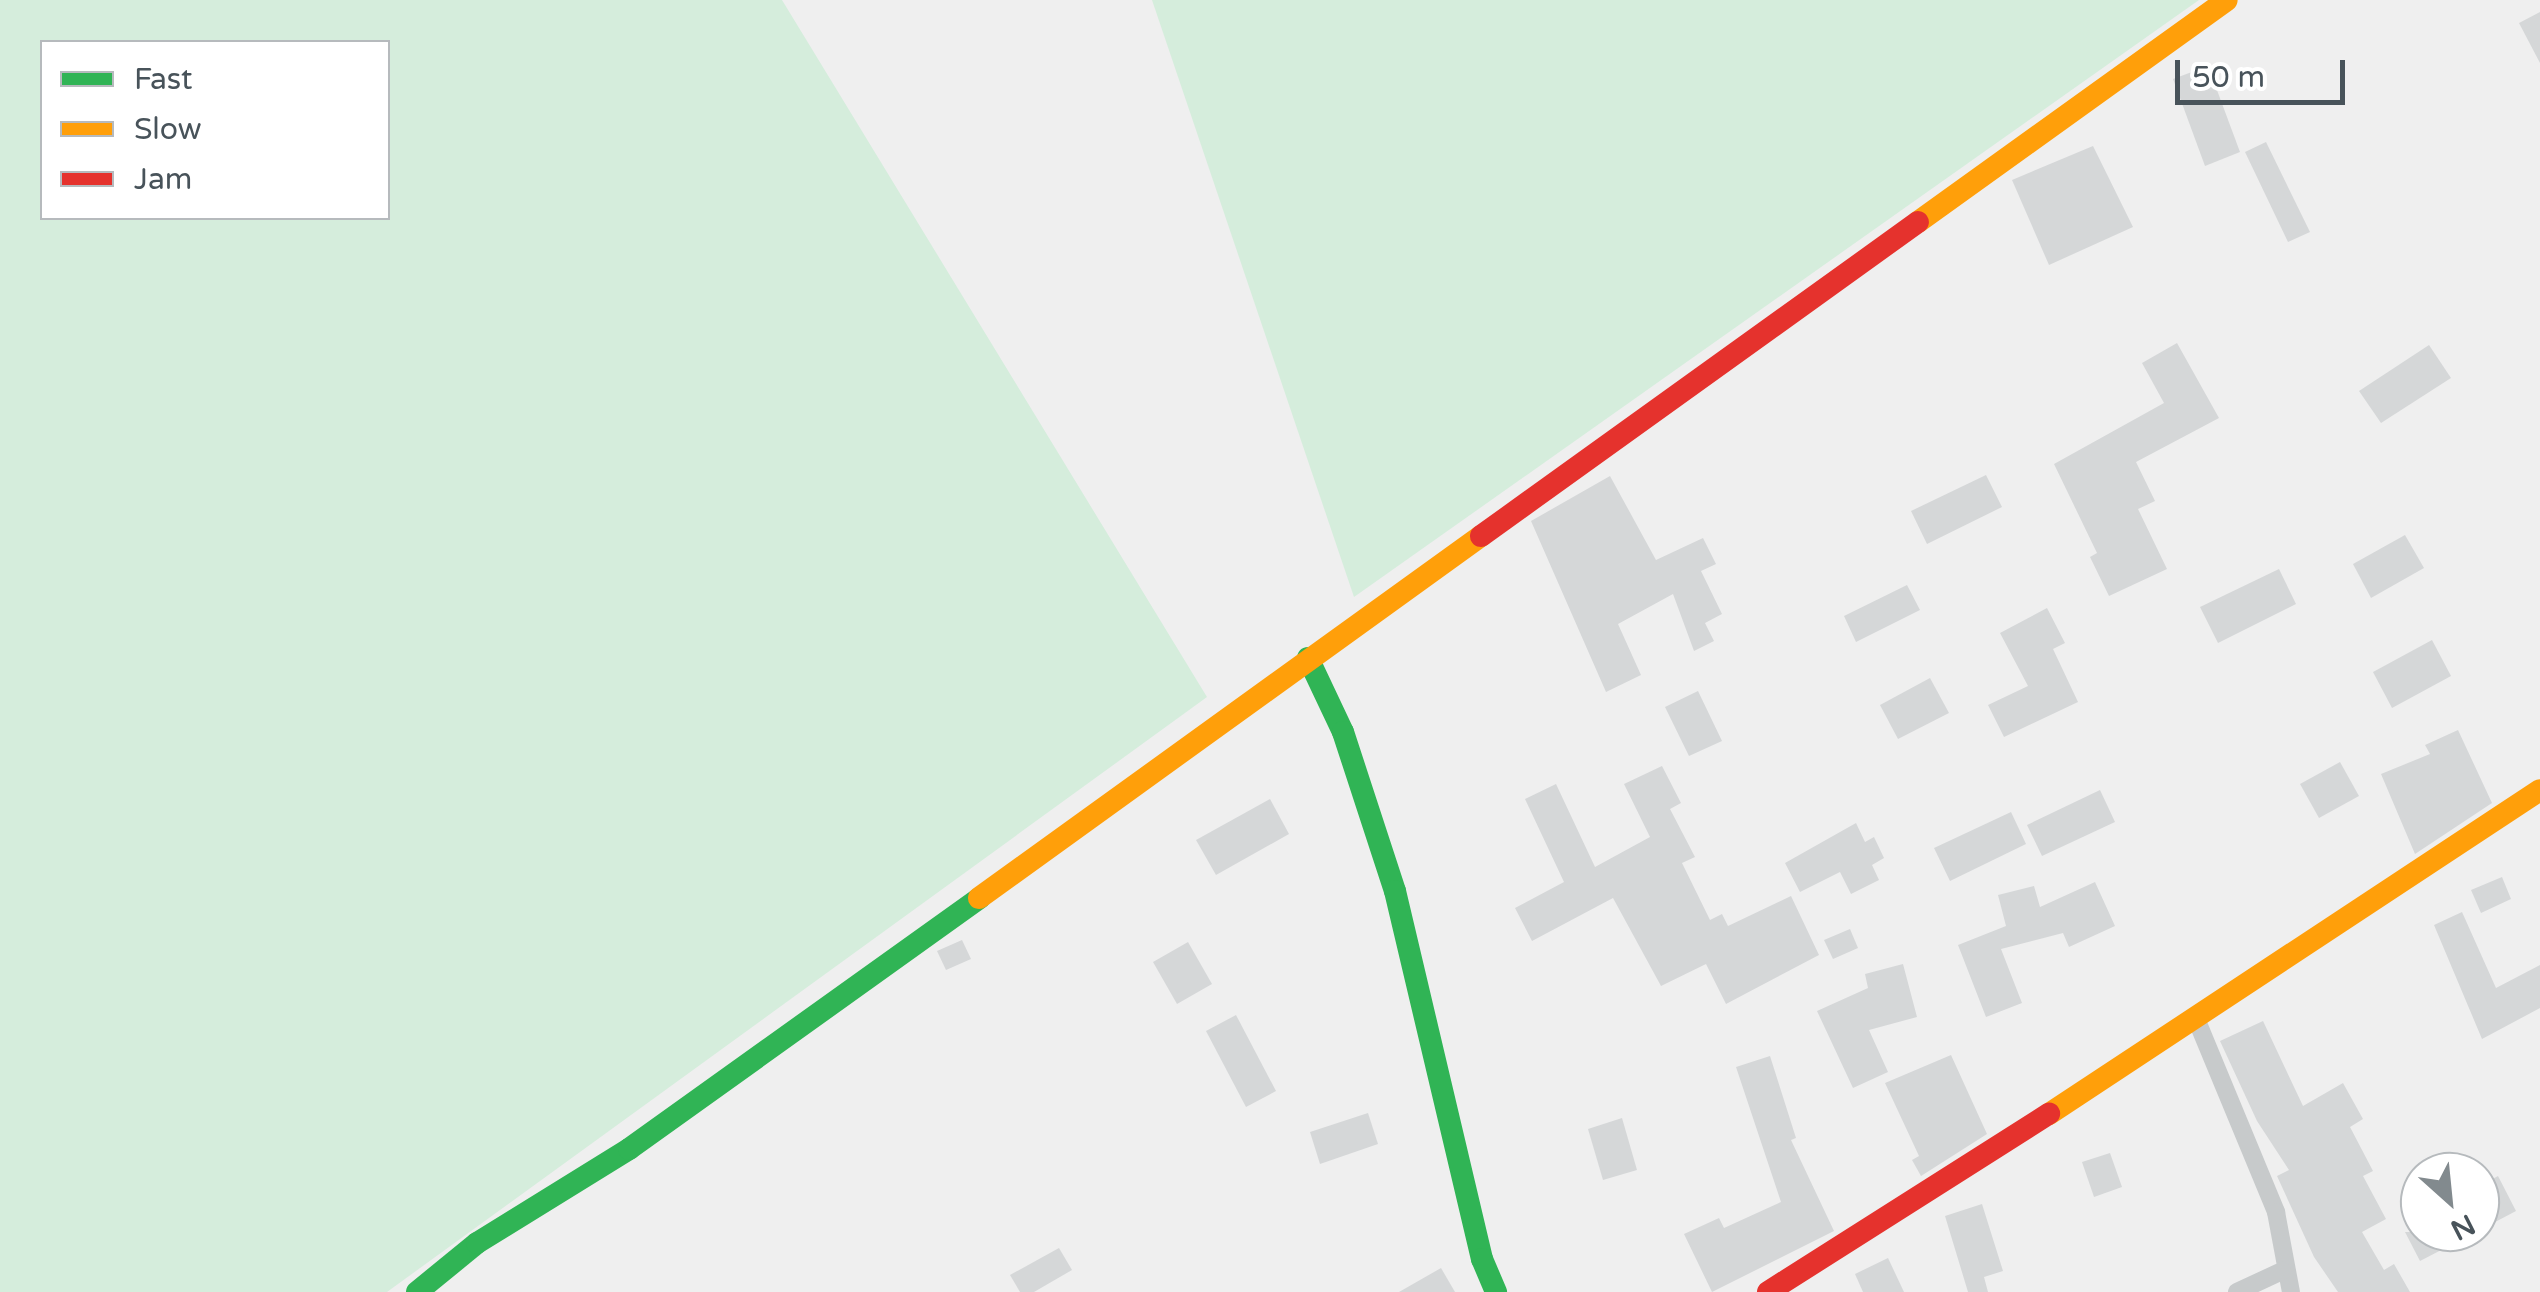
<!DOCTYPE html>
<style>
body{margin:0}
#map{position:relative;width:2540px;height:1292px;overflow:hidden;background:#efefef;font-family:"Varela Round",sans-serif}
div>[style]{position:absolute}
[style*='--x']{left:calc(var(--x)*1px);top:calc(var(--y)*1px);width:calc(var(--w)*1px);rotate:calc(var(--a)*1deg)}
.green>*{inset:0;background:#d5eddc}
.building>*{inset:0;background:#d5d7d8}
.street>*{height:18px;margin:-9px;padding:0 9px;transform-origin:9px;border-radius:9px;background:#c7cacb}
.fast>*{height:22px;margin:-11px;padding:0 11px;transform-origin:11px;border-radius:11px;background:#30b455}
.slow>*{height:22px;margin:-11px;padding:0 11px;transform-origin:11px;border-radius:11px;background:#ff9f0a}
.jam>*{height:22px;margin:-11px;padding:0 11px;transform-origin:11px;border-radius:11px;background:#e5322d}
span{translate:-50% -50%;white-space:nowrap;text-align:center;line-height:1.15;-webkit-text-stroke:9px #fff;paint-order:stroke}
.legend{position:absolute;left:40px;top:40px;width:350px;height:180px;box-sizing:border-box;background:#fff;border:2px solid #b6babd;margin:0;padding:12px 18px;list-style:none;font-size:30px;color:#48535a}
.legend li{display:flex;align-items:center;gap:20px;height:50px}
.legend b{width:50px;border:2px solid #b6babd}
.north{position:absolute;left:2400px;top:1152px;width:100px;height:100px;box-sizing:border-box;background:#fff;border:2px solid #b6babd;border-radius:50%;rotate:153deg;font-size:28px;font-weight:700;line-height:40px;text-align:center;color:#48535a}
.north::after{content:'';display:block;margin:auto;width:35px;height:45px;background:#828a8e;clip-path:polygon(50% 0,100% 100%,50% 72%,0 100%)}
.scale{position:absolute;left:2175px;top:60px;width:170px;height:45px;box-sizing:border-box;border:5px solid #48535a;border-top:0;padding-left:12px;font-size:30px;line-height:35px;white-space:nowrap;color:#48535a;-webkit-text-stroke:8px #fff;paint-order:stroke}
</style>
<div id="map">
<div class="green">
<div style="clip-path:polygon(evenodd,0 0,782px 0,1207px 697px,387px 1292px,0 1292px,0 0,42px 42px,388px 42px,388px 218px,42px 218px,42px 42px)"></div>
<div style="clip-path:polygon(1152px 0,2199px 0,1354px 597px)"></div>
</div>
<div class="building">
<div style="clip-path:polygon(2540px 12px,2540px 63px,2519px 23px)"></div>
<div style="clip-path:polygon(2208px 66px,2240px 152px,2205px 166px,2173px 79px)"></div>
<div style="clip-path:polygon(2266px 142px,2310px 232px,2288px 242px,2245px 152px)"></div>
<div style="clip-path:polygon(2093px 146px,2133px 227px,2049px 265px,2012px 180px)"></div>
<div style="clip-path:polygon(2177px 343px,2219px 418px,2136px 462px,2155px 501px,2138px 509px,2167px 569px,2109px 596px,2090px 557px,2097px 553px,2054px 464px,2164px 403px,2142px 363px)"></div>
<div style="clip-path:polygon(2429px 345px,2451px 378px,2381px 423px,2359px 391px)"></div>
<div style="clip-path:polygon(1986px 475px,2002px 507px,1927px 544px,1911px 511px)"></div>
<div style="clip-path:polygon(1610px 476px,1656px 560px,1703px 538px,1716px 564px,1701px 571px,1722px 614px,1705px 623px,1714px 641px,1694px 651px,1673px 594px,1618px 624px,1641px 675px,1606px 692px,1531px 521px)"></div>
<div style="clip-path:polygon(2405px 535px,2424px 568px,2371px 598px,2353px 564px)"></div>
<div style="clip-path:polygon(2279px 569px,2296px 604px,2218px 643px,2200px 607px)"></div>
<div style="clip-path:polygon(1907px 585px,1920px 610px,1856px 642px,1844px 616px)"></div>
<div style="clip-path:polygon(2047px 608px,2065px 643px,2053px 649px,2078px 702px,2004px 737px,1988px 705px,2028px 686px,2000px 633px)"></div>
<div style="clip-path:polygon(2432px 640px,2451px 676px,2392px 708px,2373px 672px)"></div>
<div style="clip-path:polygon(1930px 678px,1949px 713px,1898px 739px,1880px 705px)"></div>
<div style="clip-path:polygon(1698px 691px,1722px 741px,1689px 756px,1665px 707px)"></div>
<div style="clip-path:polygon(2458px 730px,2492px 803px,2415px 854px,2381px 774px,2430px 754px,2425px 745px)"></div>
<div style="clip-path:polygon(2340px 762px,2359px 796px,2319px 818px,2300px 784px)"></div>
<div style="clip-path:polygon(1662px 766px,1681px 803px,1670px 809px,1695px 857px,1682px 863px,1710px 920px,1722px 914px,1728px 926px,1791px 896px,1819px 955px,1726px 1004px,1706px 964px,1661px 986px,1613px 898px,1532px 941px,1515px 908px,1564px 882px,1525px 799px,1556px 784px,1595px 867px,1650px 837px,1624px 784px)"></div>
<div style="clip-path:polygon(2100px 790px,2115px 822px,2042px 856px,2027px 825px)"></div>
<div style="clip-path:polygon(1270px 799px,1289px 834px,1216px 875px,1196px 840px)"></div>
<div style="clip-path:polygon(2011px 812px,2026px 844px,1950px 881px,1934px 848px)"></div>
<div style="clip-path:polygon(1856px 823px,1865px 842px,1874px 837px,1884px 858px,1872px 865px,1879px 880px,1851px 894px,1840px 872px,1800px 892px,1785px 863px)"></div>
<div style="clip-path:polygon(2502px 877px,2511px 899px,2481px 913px,2471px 890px)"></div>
<div style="clip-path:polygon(2095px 882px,2115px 926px,2069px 947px,2063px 933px,2001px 949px,2022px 1003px,1986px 1017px,1958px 945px,2006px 926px,1998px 895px,2034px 886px,2040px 907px)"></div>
<div style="clip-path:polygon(2462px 912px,2496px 988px,2540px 965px,2540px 1008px,2482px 1039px,2434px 925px)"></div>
<div style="clip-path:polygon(1850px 929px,1858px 948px,1833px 959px,1824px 940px)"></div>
<div style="clip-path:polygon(962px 940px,971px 959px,946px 970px,937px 951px)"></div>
<div style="clip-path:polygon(1188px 942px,1212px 984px,1177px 1004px,1153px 962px)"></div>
<div style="clip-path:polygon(1903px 964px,1917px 1017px,1869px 1030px,1888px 1072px,1853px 1088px,1817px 1011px,1868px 988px,1865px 974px)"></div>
<div style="clip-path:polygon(1236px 1015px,1276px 1091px,1246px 1107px,1206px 1031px)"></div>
<div style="clip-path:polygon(2263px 1021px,2303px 1106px,2343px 1083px,2363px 1119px,2350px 1127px,2373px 1171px,2363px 1176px,2386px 1219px,2362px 1232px,2384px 1270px,2394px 1264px,2410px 1292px,2338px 1292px,2314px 1257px,2277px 1176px,2289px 1170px,2257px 1121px,2220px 1041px)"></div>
<div style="clip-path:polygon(1951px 1055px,1987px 1134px,1921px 1176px,1912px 1160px,1919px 1156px,1885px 1083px)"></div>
<div style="clip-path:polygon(1770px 1056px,1796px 1138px,1791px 1140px,1834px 1231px,1712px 1292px,1684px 1234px,1719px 1218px,1724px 1228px,1781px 1202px,1736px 1067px)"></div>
<div style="clip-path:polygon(1368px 1113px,1378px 1144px,1320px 1164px,1310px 1132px)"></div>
<div style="clip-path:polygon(1622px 1118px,1637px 1170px,1603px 1180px,1588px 1129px)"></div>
<div style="clip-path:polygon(2110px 1153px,2122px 1187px,2094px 1197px,2082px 1162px)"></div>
<div style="clip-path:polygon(2498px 1176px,2516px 1211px,2480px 1230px,2480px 1186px)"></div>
<div style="clip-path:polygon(1982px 1204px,2003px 1271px,1984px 1277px,1988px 1292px,1968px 1292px,1945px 1216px)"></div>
<div style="clip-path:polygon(2405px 1232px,2476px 1232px,2420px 1261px)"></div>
<div style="clip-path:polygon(1059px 1248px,1072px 1270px,1034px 1292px,1020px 1292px,1010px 1275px)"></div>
<div style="clip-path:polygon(1888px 1258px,1904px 1292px,1863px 1292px,1855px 1274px)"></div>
<div style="clip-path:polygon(1441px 1268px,1455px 1292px,1399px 1292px)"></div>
</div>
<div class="street">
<div style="--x:2197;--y:1021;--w:207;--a:67.5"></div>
<div style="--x:2276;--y:1212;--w:81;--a:79.4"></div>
<div style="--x:2237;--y:1292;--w:50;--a:-25"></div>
</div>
<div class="fast">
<div style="--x:1308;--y:658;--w:82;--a:64.7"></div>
<div style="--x:1343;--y:732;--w:167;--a:71.9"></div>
<div style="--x:1395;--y:891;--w:378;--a:76.7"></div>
<div style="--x:1482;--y:1259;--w:36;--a:67"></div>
<div style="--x:417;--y:1292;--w:77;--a:-39.2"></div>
<div style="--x:477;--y:1243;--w:179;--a:-31.7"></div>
<div style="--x:629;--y:1149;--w:431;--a:-35.6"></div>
</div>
<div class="slow">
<div style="--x:1918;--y:222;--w:380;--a:-35.7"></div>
<div style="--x:979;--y:898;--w:619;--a:-35.8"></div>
<div style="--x:2049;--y:1114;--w:588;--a:-33.42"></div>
</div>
<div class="jam">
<div style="--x:1481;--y:536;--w:538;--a:-35.7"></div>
<div style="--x:1768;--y:1292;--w:333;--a:-32.4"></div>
</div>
<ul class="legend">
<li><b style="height:12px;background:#30b455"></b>Fast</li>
<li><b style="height:12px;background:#ff9f0a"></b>Slow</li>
<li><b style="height:12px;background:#e5322d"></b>Jam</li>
</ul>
<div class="north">N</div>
<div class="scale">50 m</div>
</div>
